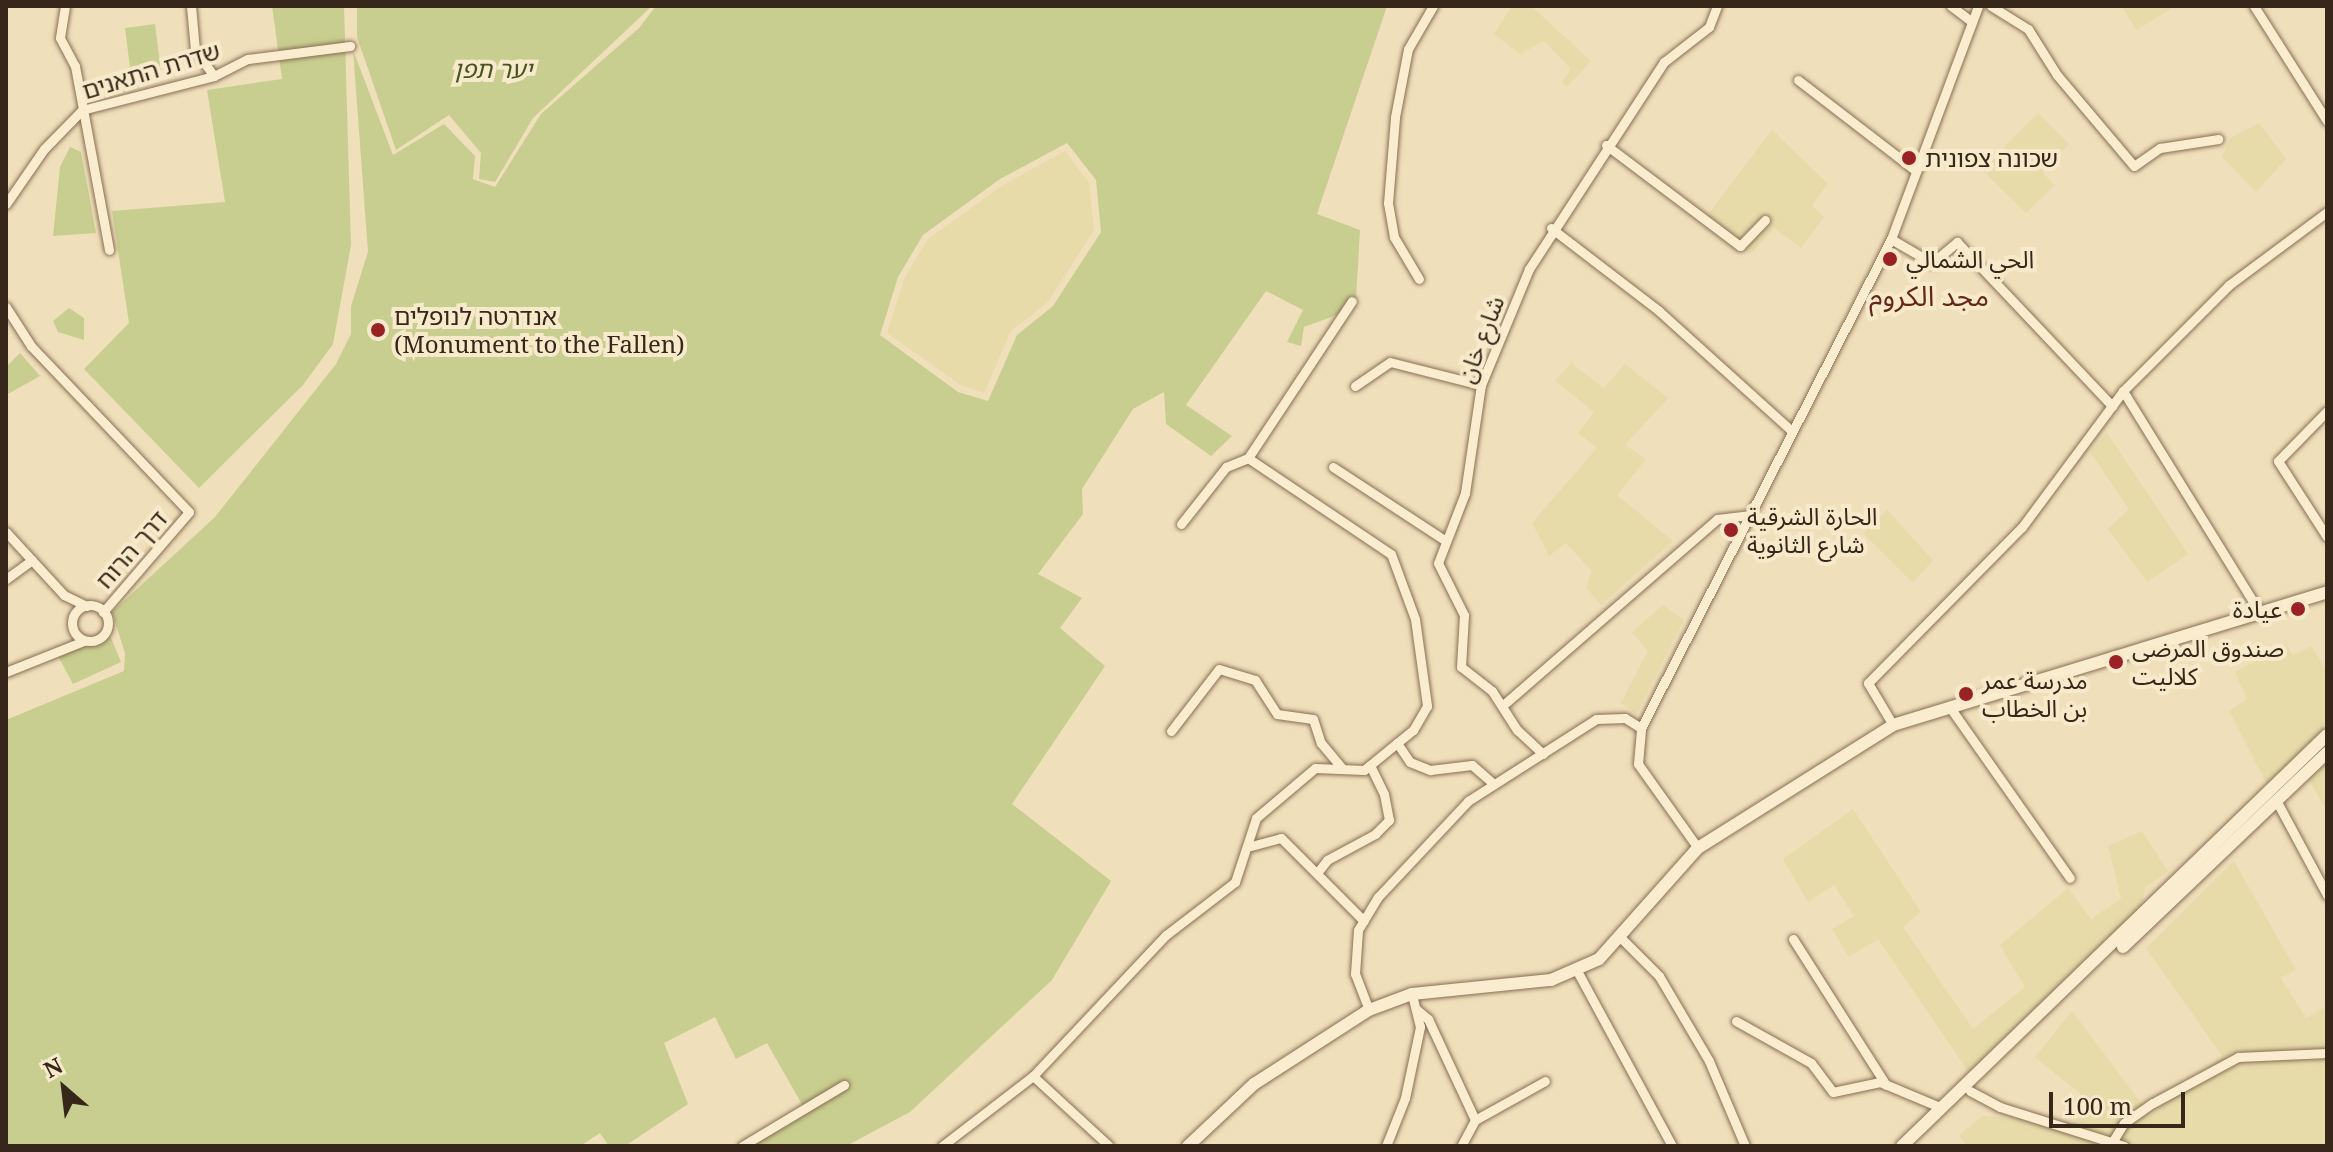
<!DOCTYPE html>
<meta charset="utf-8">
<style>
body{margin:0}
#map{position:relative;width:2333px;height:1152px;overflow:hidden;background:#f0dfbb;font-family:"Noto Serif","Noto Sans Arabic","Noto Sans Hebrew",serif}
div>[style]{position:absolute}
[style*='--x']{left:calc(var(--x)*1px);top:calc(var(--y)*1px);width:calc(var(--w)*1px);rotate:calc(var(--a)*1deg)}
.farmland>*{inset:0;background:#e6dba9}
.green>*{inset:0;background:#c8ce8f}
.roads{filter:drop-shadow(0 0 2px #886f55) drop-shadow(0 0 2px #886f55)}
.street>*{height:9px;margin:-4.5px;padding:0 4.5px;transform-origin:4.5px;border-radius:4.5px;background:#faedcf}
.street>.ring{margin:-4.5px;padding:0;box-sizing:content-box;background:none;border:9px solid #faedcf;border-radius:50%}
.secondary>*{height:12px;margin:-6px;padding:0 6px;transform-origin:6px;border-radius:6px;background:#faedcf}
.dots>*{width:22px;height:22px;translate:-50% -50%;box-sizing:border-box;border:4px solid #f7eacb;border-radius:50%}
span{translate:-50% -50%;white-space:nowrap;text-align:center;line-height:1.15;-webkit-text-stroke:8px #f7eacb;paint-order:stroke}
.park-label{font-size:24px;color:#475320;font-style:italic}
.street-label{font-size:24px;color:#36271a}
.poi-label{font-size:24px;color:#36271a}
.left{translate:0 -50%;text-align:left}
.right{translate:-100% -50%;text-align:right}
.quarter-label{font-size:28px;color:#652618}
.frame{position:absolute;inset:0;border:8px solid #36271a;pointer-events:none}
.north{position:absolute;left:24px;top:1048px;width:80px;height:80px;-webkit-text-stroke:6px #f7eacb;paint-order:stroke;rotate:332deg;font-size:22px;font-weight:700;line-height:32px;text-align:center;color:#36271a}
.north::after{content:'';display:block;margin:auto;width:28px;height:36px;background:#36271a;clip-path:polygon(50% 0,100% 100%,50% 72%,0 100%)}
.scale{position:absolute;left:2049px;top:1092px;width:136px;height:36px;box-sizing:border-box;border:4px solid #36271a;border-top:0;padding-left:10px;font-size:24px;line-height:28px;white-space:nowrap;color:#36271a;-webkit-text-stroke:6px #f7eacb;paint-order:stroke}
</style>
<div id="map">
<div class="farmland">
<div style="clip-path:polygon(1512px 6px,1531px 6px,1591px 61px,1567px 87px,1562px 82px,1571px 69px,1544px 41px,1520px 54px,1494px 34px)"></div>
<div style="clip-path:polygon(2121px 6px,2175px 6px,2137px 30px)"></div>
<div style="clip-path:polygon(2038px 113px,2069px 144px,2042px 172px,2055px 185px,2026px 213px,1982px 170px)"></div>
<div style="clip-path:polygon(2259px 123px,2286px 159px,2256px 192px,2222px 157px,2230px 138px)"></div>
<div style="clip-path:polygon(1772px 130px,1828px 184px,1812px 205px,1824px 217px,1801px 248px,1774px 228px,1751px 254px,1706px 217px)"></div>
<div style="clip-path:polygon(1065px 151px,1089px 183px,1094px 230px,1048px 302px,1011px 331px,984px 393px,961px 385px,887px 333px,904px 279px,928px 239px,1003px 185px)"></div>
<div style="clip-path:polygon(1571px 363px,1604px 388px,1625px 364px,1668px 398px,1625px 445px,1646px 459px,1617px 495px,1673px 541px,1601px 605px,1586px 587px,1592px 571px,1566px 543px,1549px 556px,1532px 523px,1597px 448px,1578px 433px,1594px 412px,1555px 381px)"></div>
<div style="clip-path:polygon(2107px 433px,2188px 554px,2147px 582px,2108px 529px,2129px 509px,2090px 452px)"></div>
<div style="clip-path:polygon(1887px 510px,1933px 560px,1913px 583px,1863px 533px)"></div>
<div style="clip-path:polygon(1663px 605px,1684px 620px,1636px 715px,1621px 703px,1648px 651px,1632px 632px)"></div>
<div style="clip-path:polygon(2286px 644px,2293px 655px,2312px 646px,2327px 673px,2327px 728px,2268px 786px,2229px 711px,2247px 699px,2235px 672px)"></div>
<div style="clip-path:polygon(2327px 763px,2327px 811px,2309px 780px)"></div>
<div style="clip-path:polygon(1853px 809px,1921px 912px,1903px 927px,1973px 1029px,2025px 987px,2000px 945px,2068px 888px,2091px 919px,2121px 899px,2108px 846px,2142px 831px,2168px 871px,2146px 887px,2139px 913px,1972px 1077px,1878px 939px,1849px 957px,1832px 929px,1854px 916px,1834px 885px,1808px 902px,1783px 859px)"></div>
<div style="clip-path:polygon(2234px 861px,2296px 970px,2281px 978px,2306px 1018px,2327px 1006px,2327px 1146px,1967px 1146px,1959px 1135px,1983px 1116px,2044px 1120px,2069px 1132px,2088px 1100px,2035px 1057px,2072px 1011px,2150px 1115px,2222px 1056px,2146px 948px)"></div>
</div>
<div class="green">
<div style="clip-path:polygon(272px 6px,344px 6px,351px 245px,333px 344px,303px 385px,199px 488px,84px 369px,129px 323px,112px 211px,225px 202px,207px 90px,282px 79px)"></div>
<div style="clip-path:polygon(357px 6px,652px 6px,533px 118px,495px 182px,479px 179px,481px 153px,449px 115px,396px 150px,357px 37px)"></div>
<div style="clip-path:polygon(evenodd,656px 6px,1387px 6px,1317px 214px,1360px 230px,1356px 300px,1337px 315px,1304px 327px,1301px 346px,1287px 342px,1303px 310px,1266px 291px,1186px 405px,1232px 436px,1211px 456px,1166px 424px,1164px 392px,1133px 409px,1082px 489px,1083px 514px,1038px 574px,1082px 598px,1060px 628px,1105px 666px,1012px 804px,1111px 881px,1052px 980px,910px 1112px,846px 1146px,752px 1146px,807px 1113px,767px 1043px,736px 1059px,715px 1017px,664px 1043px,688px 1104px,625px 1146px,609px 1146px,600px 1133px,580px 1146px,6px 1146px,6px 720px,124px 671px,125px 653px,112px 612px,215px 517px,336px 364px,351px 334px,351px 306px,368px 252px,353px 50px,393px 155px,444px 124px,475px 156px,473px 179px,495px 187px,541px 114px,639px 28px,656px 6px,1067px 143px,1096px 180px,1101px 232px,1053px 306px,1017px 335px,988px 401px,958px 392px,880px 335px,898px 277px,923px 235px,1000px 179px,1067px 143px)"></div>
<div style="clip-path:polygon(155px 24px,161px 71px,131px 75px,125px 28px)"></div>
<div style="clip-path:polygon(70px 147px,81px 152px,96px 233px,53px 236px,60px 167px)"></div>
<div style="clip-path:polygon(69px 308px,84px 318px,84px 340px,58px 332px,53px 321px)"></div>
<div style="clip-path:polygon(20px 353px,40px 376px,6px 395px,6px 367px)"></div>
<div style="clip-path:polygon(109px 633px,121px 662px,73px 684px,58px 656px,82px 644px,98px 645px)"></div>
</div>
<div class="roads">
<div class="street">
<div style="--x:65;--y:6;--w:32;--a:99"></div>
<div style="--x:60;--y:38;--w:32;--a:62"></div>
<div style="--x:75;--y:66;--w:187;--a:79.5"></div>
<div style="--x:191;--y:6;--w:44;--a:84.8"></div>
<div style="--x:195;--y:50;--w:32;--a:54"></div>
<div style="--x:1951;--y:6;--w:26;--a:37"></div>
<div style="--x:1991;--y:6;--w:44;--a:31.9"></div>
<div style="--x:2028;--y:29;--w:54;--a:57.8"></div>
<div style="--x:2057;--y:75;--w:119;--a:49.8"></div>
<div style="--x:2134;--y:166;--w:32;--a:-35"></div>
<div style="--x:2160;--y:148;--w:59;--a:-8.8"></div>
<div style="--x:2254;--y:6;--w:136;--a:57.6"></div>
<div style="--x:1798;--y:80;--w:149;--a:37.6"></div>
<div style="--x:1606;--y:145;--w:168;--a:37"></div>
<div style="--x:1740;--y:246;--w:36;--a:-46"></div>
<div style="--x:6;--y:204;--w:67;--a:-55.4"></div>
<div style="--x:44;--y:149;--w:54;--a:-45.7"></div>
<div style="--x:82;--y:110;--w:136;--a:-14.4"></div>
<div style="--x:214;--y:76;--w:38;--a:-27"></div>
<div style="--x:248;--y:59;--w:103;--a:-7.3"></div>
<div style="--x:1551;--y:228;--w:136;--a:37.5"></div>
<div style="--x:1659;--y:311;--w:179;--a:42.1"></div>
<div style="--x:1891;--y:239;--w:48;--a:30.3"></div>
<div style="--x:1932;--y:263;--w:33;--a:-40"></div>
<div style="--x:1957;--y:242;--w:226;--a:46.6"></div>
<div style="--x:1419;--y:279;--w:49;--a:-120.8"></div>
<div style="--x:1394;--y:237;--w:35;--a:-100"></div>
<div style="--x:1388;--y:203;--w:86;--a:-85.3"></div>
<div style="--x:1395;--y:117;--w:69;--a:-79.2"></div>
<div style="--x:1408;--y:49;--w:50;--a:-59.8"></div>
<div style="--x:6;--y:307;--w:46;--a:57.3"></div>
<div style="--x:31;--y:346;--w:229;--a:46.4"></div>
<div style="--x:189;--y:512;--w:132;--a:130.7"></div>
<div style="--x:1355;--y:386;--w:42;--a:-34.4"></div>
<div style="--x:1390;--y:362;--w:94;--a:14.2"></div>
<div style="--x:2123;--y:391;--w:261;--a:58.3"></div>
<div style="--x:2327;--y:411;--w:70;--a:134.4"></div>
<div style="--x:2278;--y:461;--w:90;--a:57.2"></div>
<div style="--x:1248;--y:458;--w:188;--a:-56.5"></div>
<div style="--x:1333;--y:467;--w:135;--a:33.2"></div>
<div style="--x:1181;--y:524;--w:73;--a:-51.7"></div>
<div style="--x:1226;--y:467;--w:24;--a:-22"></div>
<div style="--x:1248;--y:458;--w:172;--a:33.9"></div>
<div style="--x:1391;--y:554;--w:69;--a:69.7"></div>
<div style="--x:1415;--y:619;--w:88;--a:82.1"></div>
<div style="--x:1427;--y:706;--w:28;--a:120"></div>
<div style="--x:1413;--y:730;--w:21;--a:141"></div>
<div style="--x:6;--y:532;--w:86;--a:47.4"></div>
<div style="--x:64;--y:595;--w:25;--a:26"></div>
<div style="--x:6;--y:579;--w:32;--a:-36"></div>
<div class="ring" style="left:72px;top:605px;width:27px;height:27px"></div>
<div style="--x:6;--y:672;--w:84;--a:-21.7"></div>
<div style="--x:1502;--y:706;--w:285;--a:-41"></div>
<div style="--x:1717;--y:519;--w:32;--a:-7"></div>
<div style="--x:1949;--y:706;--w:210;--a:54.9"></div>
<div style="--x:1893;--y:725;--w:49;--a:-120.8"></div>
<div style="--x:1868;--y:683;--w:219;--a:-45.4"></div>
<div style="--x:2022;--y:527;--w:169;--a:-53.4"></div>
<div style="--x:2123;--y:391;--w:150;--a:-45"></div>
<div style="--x:2229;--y:285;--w:122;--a:-36.7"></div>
<div style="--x:1171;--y:731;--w:78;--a:-52.3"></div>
<div style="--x:1219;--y:669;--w:38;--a:17"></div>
<div style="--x:1255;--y:680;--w:40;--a:57.1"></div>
<div style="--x:1277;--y:714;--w:36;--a:8"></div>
<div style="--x:1313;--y:719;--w:25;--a:72"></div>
<div style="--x:1321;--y:743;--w:34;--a:50"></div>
<div style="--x:1543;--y:754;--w:35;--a:-137"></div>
<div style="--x:1517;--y:730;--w:46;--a:-122.7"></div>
<div style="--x:1492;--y:691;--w:39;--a:-142"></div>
<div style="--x:1461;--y:667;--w:52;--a:-86.7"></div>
<div style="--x:1464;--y:615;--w:58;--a:-116.6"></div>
<div style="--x:1438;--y:563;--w:75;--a:-68.9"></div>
<div style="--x:1465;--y:493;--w:109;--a:-81.6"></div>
<div style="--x:1481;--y:385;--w:126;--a:-67.5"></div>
<div style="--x:1529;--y:269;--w:247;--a:-56.9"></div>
<div style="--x:1664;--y:62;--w:57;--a:-37.9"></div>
<div style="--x:1709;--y:27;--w:22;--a:-69"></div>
<div style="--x:2277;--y:802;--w:106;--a:61.7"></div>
<div style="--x:1251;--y:846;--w:31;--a:-15"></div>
<div style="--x:1281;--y:838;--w:117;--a:45"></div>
<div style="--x:1698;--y:848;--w:103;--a:-125.5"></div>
<div style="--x:1638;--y:764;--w:36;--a:-85"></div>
<div style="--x:1641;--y:728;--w:549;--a:-62.92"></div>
<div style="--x:1891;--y:239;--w:249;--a:-69.5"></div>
<div style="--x:1317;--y:873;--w:16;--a:-52"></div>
<div style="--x:1327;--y:860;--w:55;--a:-28.4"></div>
<div style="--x:1375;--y:834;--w:20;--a:-45"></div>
<div style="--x:1389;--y:820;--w:26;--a:-101"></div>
<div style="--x:1384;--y:794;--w:32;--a:-116"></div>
<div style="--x:1619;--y:936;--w:57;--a:45"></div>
<div style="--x:1659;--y:976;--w:99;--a:59.5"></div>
<div style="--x:1709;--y:1061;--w:92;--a:67"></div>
<div style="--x:1793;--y:939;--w:173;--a:57.5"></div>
<div style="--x:1576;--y:969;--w:201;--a:61.5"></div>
<div style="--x:1416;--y:1009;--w:16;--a:40"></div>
<div style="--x:1428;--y:1019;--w:111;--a:65"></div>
<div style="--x:1475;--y:1120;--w:30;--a:118"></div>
<div style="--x:1369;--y:1010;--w:39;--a:-111"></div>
<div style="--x:1355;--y:974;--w:44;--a:-86.1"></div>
<div style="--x:1358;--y:930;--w:39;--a:-59"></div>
<div style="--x:1378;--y:897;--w:132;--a:-46.8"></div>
<div style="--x:1468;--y:801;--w:152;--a:-32.6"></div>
<div style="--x:1596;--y:719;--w:29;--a:-2"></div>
<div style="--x:1625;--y:718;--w:19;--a:32"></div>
<div style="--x:1736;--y:1021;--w:86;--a:29.2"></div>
<div style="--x:1811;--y:1063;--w:36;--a:53"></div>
<div style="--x:1833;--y:1092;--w:48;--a:-12"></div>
<div style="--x:1880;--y:1082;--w:67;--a:22.8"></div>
<div style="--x:1033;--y:1076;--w:103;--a:42.6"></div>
<div style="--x:1970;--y:1091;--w:34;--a:28"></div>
<div style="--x:2000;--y:1107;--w:130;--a:17.5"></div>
<div style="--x:1475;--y:1120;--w:80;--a:-29.1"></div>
<div style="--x:2113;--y:1141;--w:21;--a:-59"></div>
<div style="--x:2124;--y:1123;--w:35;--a:-35"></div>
<div style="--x:2153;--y:1103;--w:97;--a:-28.4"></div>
<div style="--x:2238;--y:1057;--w:89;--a:-2.6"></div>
<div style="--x:742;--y:1146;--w:119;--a:-30.9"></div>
<div style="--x:942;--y:1146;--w:115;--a:-37.6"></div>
<div style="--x:1033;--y:1076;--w:194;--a:-46.7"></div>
<div style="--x:1166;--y:935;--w:87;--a:-37.5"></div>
<div style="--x:1235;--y:882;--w:67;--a:-71.8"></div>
<div style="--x:1256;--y:818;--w:77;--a:-40.3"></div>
<div style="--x:1315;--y:768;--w:49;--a:2.3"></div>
<div style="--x:1364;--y:770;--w:43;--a:-39.3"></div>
<div style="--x:1397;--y:743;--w:23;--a:56"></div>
<div style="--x:1410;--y:762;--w:22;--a:22"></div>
<div style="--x:1430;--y:770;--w:42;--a:-6.8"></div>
<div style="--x:1472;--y:765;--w:29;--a:41"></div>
<div style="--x:1386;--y:1146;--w:52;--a:-68.4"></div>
<div style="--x:1405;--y:1098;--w:73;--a:-78.1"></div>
<div style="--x:1420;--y:1027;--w:34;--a:-104"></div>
</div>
<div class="secondary">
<div style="--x:2123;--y:947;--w:282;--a:-43.6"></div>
<div style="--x:1188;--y:1146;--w:91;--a:-43.2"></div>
<div style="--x:1254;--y:1084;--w:137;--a:-32.8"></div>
<div style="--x:1369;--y:1010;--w:46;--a:-20.4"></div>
<div style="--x:1412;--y:994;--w:140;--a:-5.8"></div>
<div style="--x:1551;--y:980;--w:52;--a:-23.6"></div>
<div style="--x:1599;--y:959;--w:149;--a:-48.3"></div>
<div style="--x:1698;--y:848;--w:231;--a:-32.2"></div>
<div style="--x:1893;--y:725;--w:454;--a:-17"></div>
<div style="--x:1902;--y:1146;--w:591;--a:-44.04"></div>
</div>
</div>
<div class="dots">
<div style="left:1909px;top:158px;background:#9a2224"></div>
<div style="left:1890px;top:259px;background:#9a2224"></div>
<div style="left:378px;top:330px;background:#9a2224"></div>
<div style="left:1731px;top:530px;background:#9a2224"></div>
<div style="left:2298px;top:609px;background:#9a2224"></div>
<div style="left:2116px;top:662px;background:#9a2224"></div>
<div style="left:1966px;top:694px;background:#9a2224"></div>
</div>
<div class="park-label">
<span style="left:493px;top:69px">יער תפן</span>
</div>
<div class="street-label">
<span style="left:151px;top:70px;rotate:-17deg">שדרת התאנים</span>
<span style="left:1480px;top:339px;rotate:-69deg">شارع خان</span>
<span style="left:131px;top:549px;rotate:-49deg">דרך הרוח</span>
</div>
<div class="poi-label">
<span class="left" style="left:1925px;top:158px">שכונה צפונית</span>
<span class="left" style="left:1906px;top:259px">الحي الشمالي</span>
<span class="left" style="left:394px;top:330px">אנדרטה לנופלים<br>(Monument to the Fallen)</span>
<span class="left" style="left:1747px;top:530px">الحارة الشرقية<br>شارع الثانوية</span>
<span class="right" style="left:2282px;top:609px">عيادة</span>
<span class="left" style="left:2132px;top:662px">صندوق المرضى<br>كلاليت</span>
<span class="left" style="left:1982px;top:694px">مدرسة عمر<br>بن الخطاب</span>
</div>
<div class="quarter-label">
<span style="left:1929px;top:295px">مجد الكروم</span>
</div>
<div class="frame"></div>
<div class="north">N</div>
<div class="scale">100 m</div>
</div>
